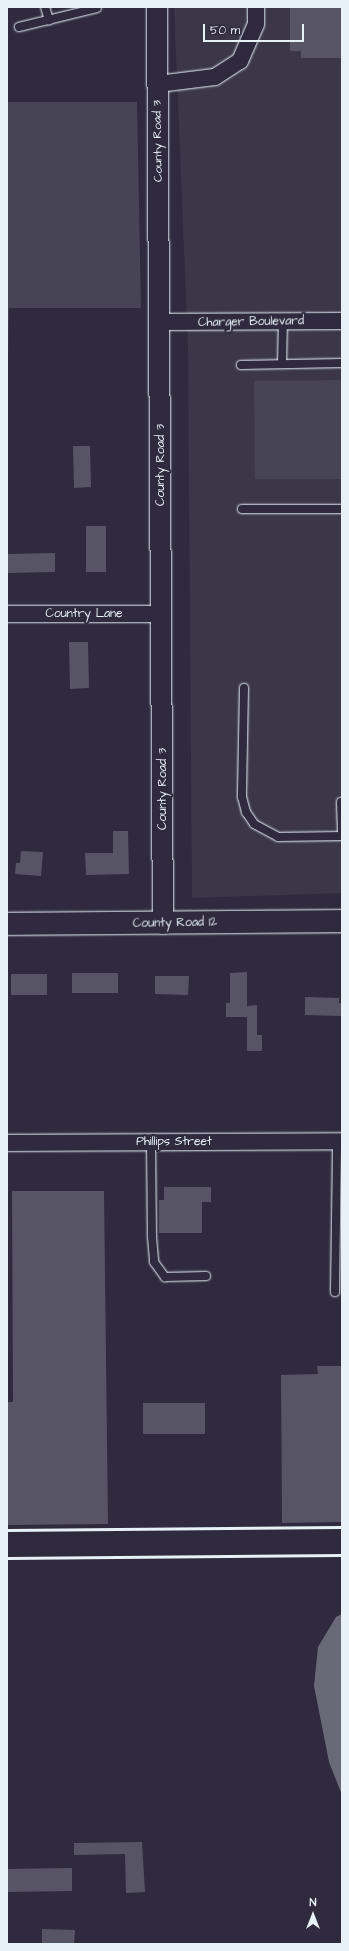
<!DOCTYPE html>
<style>
body{margin:0}
#map{position:relative;width:349px;height:1951px;overflow:hidden;background:#2f2a3d;font-family:"Architects Daughter",sans-serif}
div>[style]{position:absolute}
[style*='--x']{left:calc(var(--x)*1px);top:calc(var(--y)*1px);width:calc(var(--w)*1px);rotate:calc(var(--a)*1deg)}
.built>*{inset:0;background:#3b3749}
.green>*{inset:0;background:#464455}
.water>*{inset:0;background:#696978}
.building>*{inset:0;background:#575565}
.roads{filter:drop-shadow(0 0 1px #e8f1f8) drop-shadow(0 0 1px #e8f1f8)}
.service>*{height:8px;margin:-4px;padding:0 4px;transform-origin:4px;border-radius:4px;background:#2f2a3d}
.minor>*{height:16px;margin:-8px;padding:0 8px;transform-origin:8px;border-radius:8px;background:#2f2a3d}
.tertiary>*{height:20px;margin:-10px;padding:0 10px;transform-origin:10px;border-radius:10px;background:#2f2a3d}
.secondary>*{height:22px;margin:-11px;padding:0 11px;transform-origin:11px;border-radius:11px;background:#2f2a3d}
.rail>*{height:3px;margin:-1.5px;padding:0 1.5px;transform-origin:1.5px;border-radius:1.5px;background:#e8f1f8}
span{translate:-50% -50%;white-space:nowrap;text-align:center;line-height:1.15;-webkit-text-stroke:4px #2f2a3d;paint-order:stroke}
.street-label{font-size:12px;color:#e8f1f8}
.frame{position:absolute;inset:0;border:8px solid #e8f1f8;pointer-events:none}
.north{position:absolute;left:293px;top:1895px;width:40px;height:40px;-webkit-text-stroke:3px #2f2a3d;paint-order:stroke;rotate:0deg;font-size:11px;font-weight:700;line-height:16px;text-align:center;color:#e8f1f8}
.north::after{content:'';display:block;margin:auto;width:14px;height:18px;background:#e8f1f8;clip-path:polygon(50% 0,100% 100%,50% 72%,0 100%)}
.scale{position:absolute;left:203px;top:24px;width:101px;height:18px;box-sizing:border-box;border:2px solid #e8f1f8;border-top:0;padding-left:5px;font-size:12px;line-height:14px;white-space:nowrap;color:#e8f1f8;-webkit-text-stroke:3px #2f2a3d;paint-order:stroke}
</style>
<div id="map">
<div class="built">
<div style="clip-path:polygon(174px 7px,342px 7px,342px 893px,192px 898px,188px 347px)"></div>
</div>
<div class="green">
<div style="clip-path:polygon(7px 102px,137px 102px,141px 308px,9px 308px,7px 408px)"></div>
<div style="clip-path:polygon(342px 380px,342px 479px,255px 479px,254px 381px)"></div>
</div>
<div class="water">
<div style="clip-path:polygon(342px 1614px,342px 1795px,329px 1762px,314px 1686px,318px 1647px,336px 1617px)"></div>
</div>
<div class="building">
<div style="clip-path:polygon(290px 7px,342px 7px,342px 58px,301px 58px,301px 51px,290px 51px)"></div>
<div style="clip-path:polygon(73px 446px,90px 446px,91px 487px,74px 488px)"></div>
<div style="clip-path:polygon(86px 526px,106px 526px,106px 572px,86px 572px)"></div>
<div style="clip-path:polygon(55px 553px,55px 572px,7px 573px,7px 554px)"></div>
<div style="clip-path:polygon(69px 642px,88px 642px,89px 688px,70px 689px)"></div>
<div style="clip-path:polygon(113px 831px,128px 831px,129px 874px,86px 875px,85px 853px,113px 853px)"></div>
<div style="clip-path:polygon(21px 851px,43px 852px,41px 876px,15px 874px,16px 863px,20px 863px)"></div>
<div style="clip-path:polygon(247px 972px,247px 1006px,257px 1005px,257px 1035px,262px 1035px,262px 1051px,247px 1051px,247px 1017px,226px 1017px,226px 1003px,230px 1003px,230px 973px)"></div>
<div style="clip-path:polygon(72px 973px,118px 973px,118px 993px,72px 993px)"></div>
<div style="clip-path:polygon(11px 974px,47px 974px,47px 995px,11px 995px)"></div>
<div style="clip-path:polygon(155px 976px,189px 976px,188px 995px,155px 994px)"></div>
<div style="clip-path:polygon(305px 997px,339px 998px,339px 1003px,342px 1003px,342px 1016px,305px 1015px)"></div>
<div style="clip-path:polygon(164px 1187px,211px 1187px,211px 1202px,202px 1202px,202px 1233px,159px 1233px,159px 1200px,164px 1200px)"></div>
<div style="clip-path:polygon(12px 1191px,104px 1191px,108px 1524px,7px 1525px,7px 1402px,13px 1402px)"></div>
<div style="clip-path:polygon(317px 1366px,342px 1366px,342px 1522px,282px 1523px,281px 1375px,318px 1374px)"></div>
<div style="clip-path:polygon(143px 1403px,205px 1403px,205px 1434px,143px 1434px)"></div>
<div style="clip-path:polygon(142px 1842px,145px 1892px,126px 1893px,125px 1854px,74px 1855px,74px 1843px)"></div>
<div style="clip-path:polygon(72px 1868px,72px 1891px,7px 1892px,7px 1869px)"></div>
<div style="clip-path:polygon(42px 1929px,75px 1930px,74px 1944px,42px 1944px)"></div>
</div>
<div class="roads">
<div class="service">
<div style="--x:45;--y:7;--w:14;--a:73"></div>
<div style="--x:19;--y:27;--w:80;--a:-13.7"></div>
<div style="--x:282;--y:364;--w:43;--a:-88.7"></div>
<div style="--x:241;--y:365;--w:101;--a:-1.1"></div>
<div style="--x:242;--y:509;--w:100;--a:0"></div>
<div style="--x:244;--y:688;--w:109;--a:91.1"></div>
<div style="--x:242;--y:797;--w:16;--a:75"></div>
<div style="--x:246;--y:812;--w:14;--a:56"></div>
<div style="--x:254;--y:824;--w:27;--a:28"></div>
<div style="--x:278;--y:837;--w:64;--a:-0.9"></div>
<div style="--x:341;--y:802;--w:34;--a:88"></div>
<div style="--x:151;--y:1142;--w:95;--a:89.4"></div>
<div style="--x:152;--y:1237;--w:25;--a:85"></div>
<div style="--x:154;--y:1262;--w:19;--a:54"></div>
<div style="--x:165;--y:1277;--w:41;--a:-1.4"></div>
<div style="--x:335;--y:1292;--w:151;--a:-89.2"></div>
</div>
<div class="minor">
<div style="--x:158;--y:84;--w:57;--a:-7"></div>
<div style="--x:215;--y:77;--w:30;--a:-33"></div>
<div style="--x:240;--y:61;--w:40;--a:-66.6"></div>
<div style="--x:256;--y:24;--w:17;--a:-90"></div>
<div style="--x:160;--y:322;--w:182;--a:-0.3"></div>
<div style="--x:7;--y:614;--w:155;--a:0"></div>
<div style="--x:7;--y:1143;--w:335;--a:-0.3"></div>
</div>
<div class="tertiary">
<div style="--x:157;--y:7;--w:917;--a:89.63"></div>
</div>
<div class="secondary">
<div style="--x:7;--y:924;--w:335;--a:-0.5"></div>
</div>
</div>
<div class="rail">
<div style="--x:7;--y:1530;--w:335;--a:-0.5"></div>
<div style="--x:7;--y:1558;--w:335;--a:-0.5"></div>
</div>
<div class="street-label">
<span style="left:158px;top:141px;rotate:-91deg">County Road 3</span>
<span style="left:251px;top:322px;rotate:-1deg">Charger Boulevard</span>
<span style="left:161px;top:465px;rotate:-90deg">County Road 3</span>
<span style="left:84px;top:614px">Country Lane</span>
<span style="left:163px;top:789px;rotate:-90deg">County Road 3</span>
<span style="left:175px;top:923px;rotate:-1deg">County Road 12</span>
<span style="left:174px;top:1142px">Phillips Street</span>
</div>
<div class="frame"></div>
<div class="north">N</div>
<div class="scale">50 m</div>
</div>
